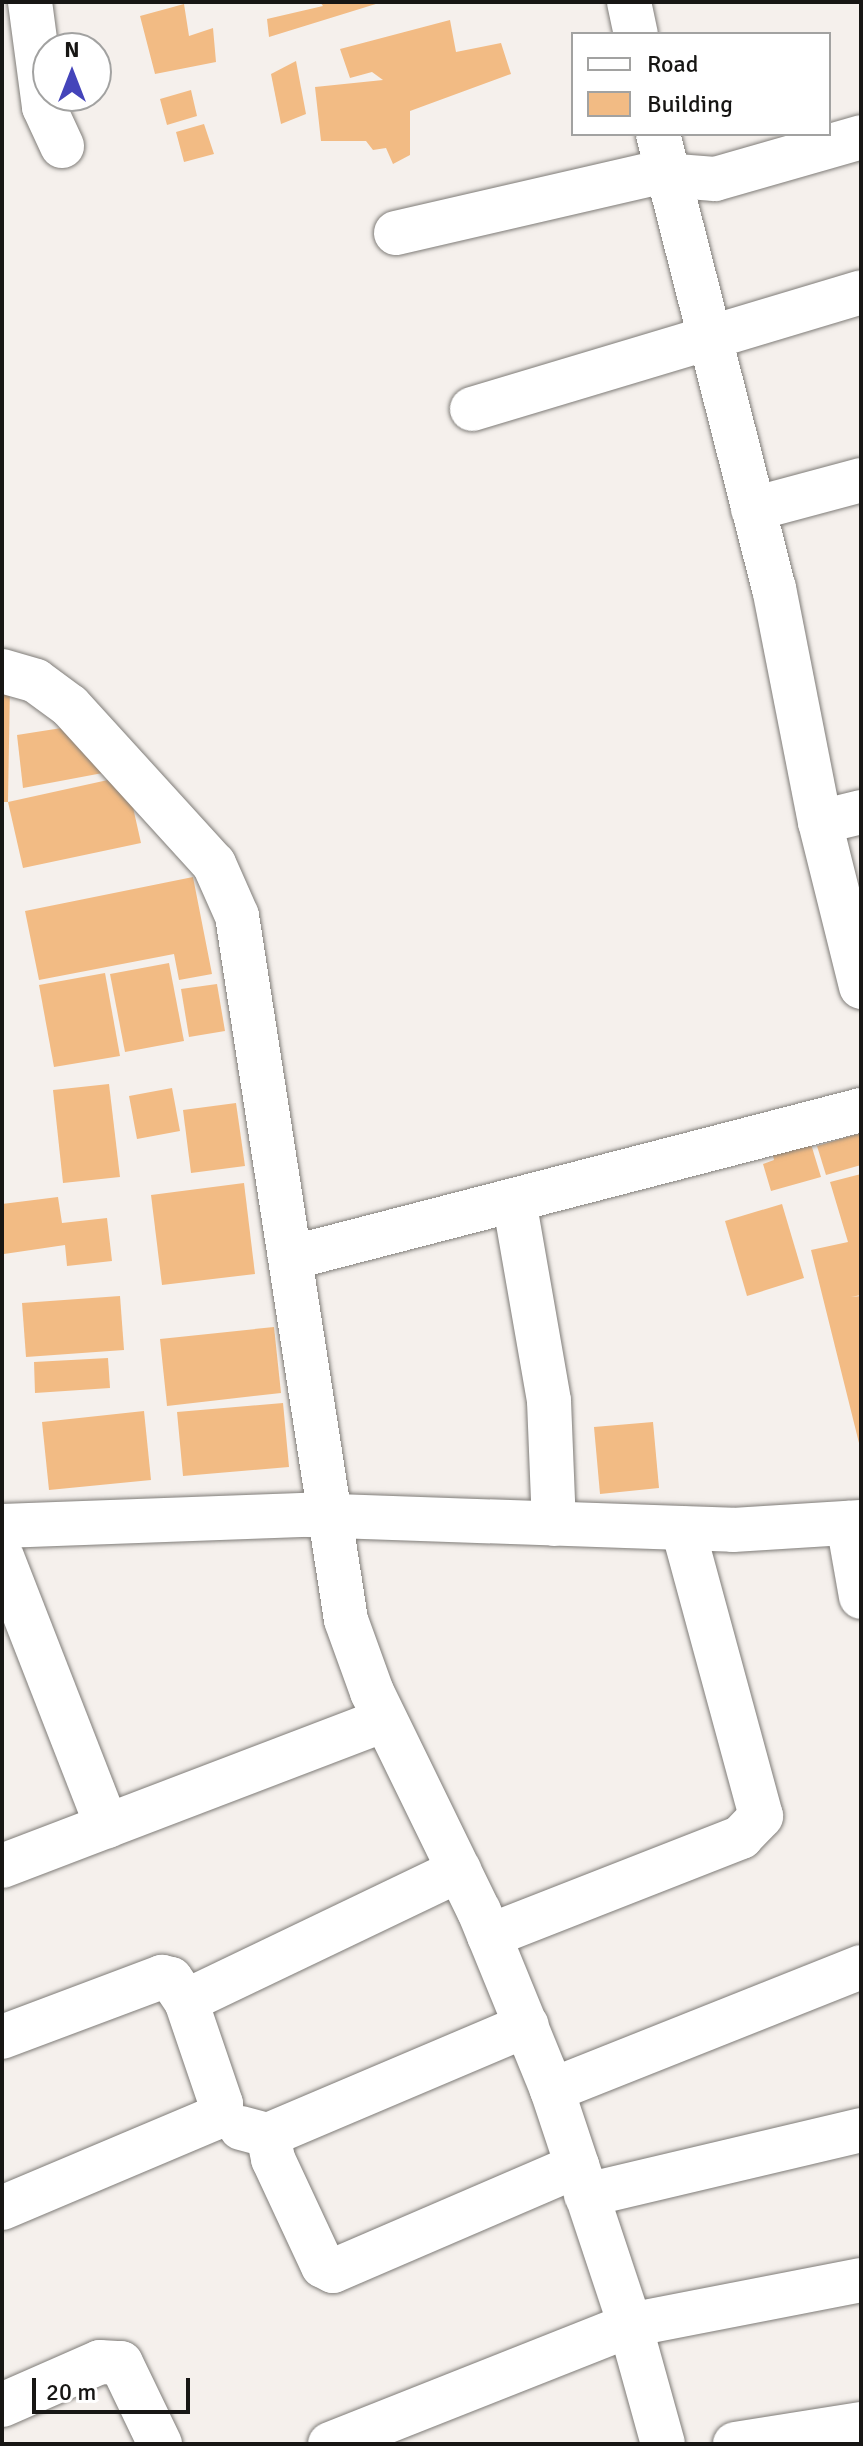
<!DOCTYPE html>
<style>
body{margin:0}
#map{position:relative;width:863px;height:2446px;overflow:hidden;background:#f5f0ec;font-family:Signika,sans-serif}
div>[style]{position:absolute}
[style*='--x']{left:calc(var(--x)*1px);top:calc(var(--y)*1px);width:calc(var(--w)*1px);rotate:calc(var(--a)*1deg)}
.building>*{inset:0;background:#f2bb84}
.roads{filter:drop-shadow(0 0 2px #7f7c78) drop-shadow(0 0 2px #7f7c78)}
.street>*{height:44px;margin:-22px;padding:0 22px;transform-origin:22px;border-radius:22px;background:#fff}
span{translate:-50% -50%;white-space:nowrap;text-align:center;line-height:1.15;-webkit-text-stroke:6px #fff;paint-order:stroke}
.frame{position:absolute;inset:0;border:4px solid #171614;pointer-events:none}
.legend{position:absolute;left:571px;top:32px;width:260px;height:104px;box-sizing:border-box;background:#fff;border:2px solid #a2a2a1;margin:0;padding:10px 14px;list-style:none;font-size:24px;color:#171614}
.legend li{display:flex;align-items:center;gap:16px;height:40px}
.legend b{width:40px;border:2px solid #a2a2a1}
.north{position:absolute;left:32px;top:32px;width:80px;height:80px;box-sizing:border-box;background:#fff;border:2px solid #a2a2a1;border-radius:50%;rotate:0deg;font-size:22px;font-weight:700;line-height:32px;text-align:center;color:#171614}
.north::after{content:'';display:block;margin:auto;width:28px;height:36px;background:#4444ba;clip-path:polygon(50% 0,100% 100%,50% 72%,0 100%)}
.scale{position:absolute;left:32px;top:2378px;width:158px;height:36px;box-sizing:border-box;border:4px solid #171614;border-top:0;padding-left:10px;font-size:24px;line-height:28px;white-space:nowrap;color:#171614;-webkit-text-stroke:6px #fff;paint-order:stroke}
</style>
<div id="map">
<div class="building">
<div style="clip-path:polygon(320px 2px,379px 3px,269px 37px,267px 19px,323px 6px)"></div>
<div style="clip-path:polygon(184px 4px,189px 36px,213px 28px,216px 62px,155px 74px,140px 16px)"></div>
<div style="clip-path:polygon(450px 20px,456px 52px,501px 43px,511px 74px,410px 111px,410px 155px,393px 164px,386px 148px,373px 150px,366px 141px,321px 141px,315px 87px,383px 80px,372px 72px,350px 78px,340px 49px)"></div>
<div style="clip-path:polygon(296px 61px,306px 114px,281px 124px,271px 74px)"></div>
<div style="clip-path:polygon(191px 90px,197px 116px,167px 125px,160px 99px)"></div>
<div style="clip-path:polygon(204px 124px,214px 154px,184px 162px,176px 132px)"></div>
<div style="clip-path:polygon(2px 683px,10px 685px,8px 802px,2px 802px)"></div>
<div style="clip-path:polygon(87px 724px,108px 772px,23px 788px,17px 735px)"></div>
<div style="clip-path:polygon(126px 776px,141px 843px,23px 868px,8px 802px)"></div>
<div style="clip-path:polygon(193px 877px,212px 974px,179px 980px,174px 954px,39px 980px,25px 911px)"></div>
<div style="clip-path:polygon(169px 963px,184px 1041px,125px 1052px,110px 974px)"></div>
<div style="clip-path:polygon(105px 973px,120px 1056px,54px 1067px,39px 985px)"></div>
<div style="clip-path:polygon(217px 984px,225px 1031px,189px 1037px,181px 989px)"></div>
<div style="clip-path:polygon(109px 1084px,120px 1177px,63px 1183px,53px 1090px)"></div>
<div style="clip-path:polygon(172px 1088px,180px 1131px,137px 1139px,129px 1096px)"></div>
<div style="clip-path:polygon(236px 1103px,245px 1166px,191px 1173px,183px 1110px)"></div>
<div style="clip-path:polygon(807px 1131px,821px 1177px,771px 1191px,763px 1164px,774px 1160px,772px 1151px)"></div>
<div style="clip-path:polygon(861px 1133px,861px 1165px,826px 1175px,817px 1146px)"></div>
<div style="clip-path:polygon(861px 1174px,861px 1295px,851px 1297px,861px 1296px,860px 1447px,811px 1250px,848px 1242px,830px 1182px)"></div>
<div style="clip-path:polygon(244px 1183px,255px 1274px,162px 1285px,151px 1195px)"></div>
<div style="clip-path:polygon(58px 1197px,62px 1223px,107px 1218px,112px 1261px,67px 1266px,65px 1245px,4px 1254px,2px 1204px)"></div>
<div style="clip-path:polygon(782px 1204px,804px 1278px,747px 1296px,725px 1221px)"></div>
<div style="clip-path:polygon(120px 1296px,124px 1350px,26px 1357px,22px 1303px)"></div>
<div style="clip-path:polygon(274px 1327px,281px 1393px,167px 1406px,160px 1339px)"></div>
<div style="clip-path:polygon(108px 1358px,110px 1388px,35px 1393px,34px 1362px)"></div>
<div style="clip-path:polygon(283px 1403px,289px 1467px,183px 1476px,177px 1412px)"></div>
<div style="clip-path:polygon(144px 1411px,151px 1480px,49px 1490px,42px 1422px)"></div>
<div style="clip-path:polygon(653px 1422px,659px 1488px,600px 1494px,594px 1427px)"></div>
</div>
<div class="roads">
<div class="street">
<div style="--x:30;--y:2;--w:106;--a:82.4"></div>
<div style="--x:44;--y:107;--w:43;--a:65.2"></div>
<div style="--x:629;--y:2;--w:33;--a:78"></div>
<div style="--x:658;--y:134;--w:469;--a:75.7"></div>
<div style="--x:774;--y:588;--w:238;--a:78.9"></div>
<div style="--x:820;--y:822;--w:170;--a:76"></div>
<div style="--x:396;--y:233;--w:262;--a:-13"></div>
<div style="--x:651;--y:174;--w:64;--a:4.5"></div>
<div style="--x:715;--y:179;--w:152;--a:-16"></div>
<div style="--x:472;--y:409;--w:406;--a:-16.7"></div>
<div style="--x:753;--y:509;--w:112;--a:-15"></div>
<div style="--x:2;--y:671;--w:35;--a:16"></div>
<div style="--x:36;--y:681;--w:42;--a:36.3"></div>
<div style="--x:70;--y:706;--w:214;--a:47.7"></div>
<div style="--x:214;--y:864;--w:57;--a:66.1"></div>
<div style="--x:237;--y:916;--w:712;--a:81.2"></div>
<div style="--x:346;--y:1620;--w:77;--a:70.1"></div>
<div style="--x:372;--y:1692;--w:244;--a:64"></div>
<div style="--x:479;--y:1911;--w:193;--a:67.8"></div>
<div style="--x:552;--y:2090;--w:248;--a:71.6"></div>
<div style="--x:630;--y:2325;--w:123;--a:74.5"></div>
<div style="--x:820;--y:822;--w:42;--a:-13.7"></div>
<div style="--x:514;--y:1200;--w:204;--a:80.1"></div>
<div style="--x:549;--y:1401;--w:123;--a:87.7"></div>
<div style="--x:290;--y:1258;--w:590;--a:-14.53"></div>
<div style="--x:848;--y:1523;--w:75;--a:80"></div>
<div style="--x:2;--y:1526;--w:306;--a:-2.1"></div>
<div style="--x:308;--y:1515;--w:425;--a:2"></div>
<div style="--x:733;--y:1530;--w:128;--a:-3.6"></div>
<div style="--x:2;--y:1557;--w:289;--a:68.7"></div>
<div style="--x:2;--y:1866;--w:409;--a:-20.9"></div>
<div style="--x:489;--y:1936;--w:271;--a:-21.4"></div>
<div style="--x:741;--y:1837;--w:29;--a:-46"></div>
<div style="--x:761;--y:1816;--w:298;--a:-105.2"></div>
<div style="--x:186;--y:2001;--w:303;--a:-25.6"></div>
<div style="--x:2;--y:2037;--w:171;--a:-20.6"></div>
<div style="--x:162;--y:1977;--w:9;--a:13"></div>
<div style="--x:171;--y:1979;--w:27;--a:56"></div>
<div style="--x:186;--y:2001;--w:109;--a:71.2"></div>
<div style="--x:221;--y:2104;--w:15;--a:113"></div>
<div style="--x:215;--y:2118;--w:231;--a:157.1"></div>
<div style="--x:552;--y:2090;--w:333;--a:-21.7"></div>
<div style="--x:241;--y:2128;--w:28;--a:15"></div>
<div style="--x:268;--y:2135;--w:281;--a:-23"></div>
<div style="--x:268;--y:2135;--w:25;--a:78"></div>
<div style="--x:273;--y:2159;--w:118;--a:65"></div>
<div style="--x:323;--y:2266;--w:11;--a:27"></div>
<div style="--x:333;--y:2271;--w:266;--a:-23.3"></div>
<div style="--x:586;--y:2195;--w:283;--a:-13.3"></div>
<div style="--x:2;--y:2405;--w:107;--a:-23.7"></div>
<div style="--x:100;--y:2362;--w:21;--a:3"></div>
<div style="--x:121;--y:2363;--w:90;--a:64.3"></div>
<div style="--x:330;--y:2444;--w:323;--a:-21.6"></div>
<div style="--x:630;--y:2325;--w:235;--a:-11"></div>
<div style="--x:735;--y:2444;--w:128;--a:-9"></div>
</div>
</div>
<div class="frame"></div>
<ul class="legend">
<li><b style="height:10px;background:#fff"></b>Road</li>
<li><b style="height:22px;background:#f2bb84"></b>Building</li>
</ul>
<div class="north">N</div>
<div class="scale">20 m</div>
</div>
